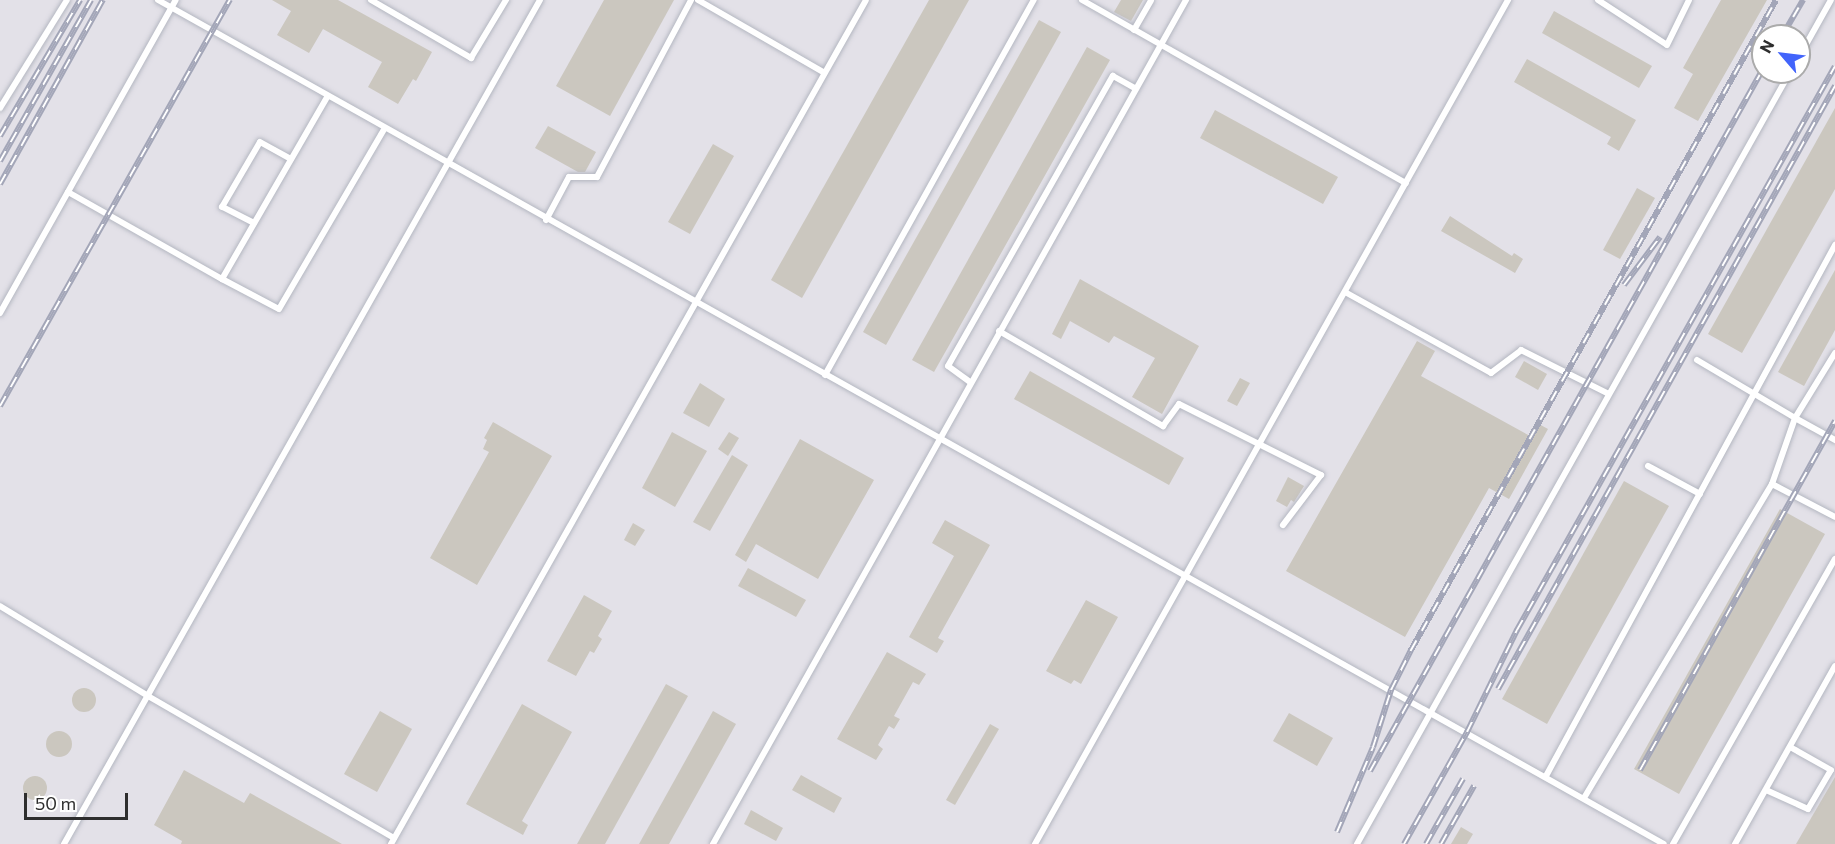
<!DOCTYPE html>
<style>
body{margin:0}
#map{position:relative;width:1835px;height:844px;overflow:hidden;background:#efe9e1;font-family:Commissioner,sans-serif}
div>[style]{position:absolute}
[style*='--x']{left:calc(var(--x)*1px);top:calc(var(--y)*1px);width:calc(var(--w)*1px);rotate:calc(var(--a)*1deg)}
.industrial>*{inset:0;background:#e3e1e8}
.building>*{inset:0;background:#cbc7bf}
.round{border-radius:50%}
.roads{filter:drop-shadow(0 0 2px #b4b7c1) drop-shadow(0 0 2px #b4b7c1)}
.lane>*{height:6px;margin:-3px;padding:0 3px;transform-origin:3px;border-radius:3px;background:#fff}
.rail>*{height:6px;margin-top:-3px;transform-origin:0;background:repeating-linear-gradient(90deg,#fff 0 11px,#a3a6b8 0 22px);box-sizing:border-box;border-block:2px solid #a3a6b8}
span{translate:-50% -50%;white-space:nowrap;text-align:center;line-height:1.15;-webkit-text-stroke:6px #fff;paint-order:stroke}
.north{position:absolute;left:1751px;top:24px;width:60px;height:60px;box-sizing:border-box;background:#fff;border:2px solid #ababab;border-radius:50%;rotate:298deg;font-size:16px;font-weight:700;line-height:24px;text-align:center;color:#2e2e2e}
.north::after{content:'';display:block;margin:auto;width:21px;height:27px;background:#4264fb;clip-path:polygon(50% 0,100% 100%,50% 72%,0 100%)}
.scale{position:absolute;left:24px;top:793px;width:104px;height:27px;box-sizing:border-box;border:3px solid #2e2e2e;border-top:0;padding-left:8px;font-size:18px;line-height:21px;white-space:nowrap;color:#2e2e2e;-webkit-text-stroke:4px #fff;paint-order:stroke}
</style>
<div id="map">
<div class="industrial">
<div style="clip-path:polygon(evenodd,0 0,1835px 0,1835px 844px,0 844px,0 0,1763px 36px,1799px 36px,1799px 72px,1763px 72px,1763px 36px)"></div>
</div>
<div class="building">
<div style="clip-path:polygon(272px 0,338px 0,432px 52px,416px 81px,413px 79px,398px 104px,368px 87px,382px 62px,323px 29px,309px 53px,277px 35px,291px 11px)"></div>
<div style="clip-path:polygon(604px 0,674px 0,610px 116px,556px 86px)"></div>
<div style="clip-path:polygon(929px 0,969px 0,802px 298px,771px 280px)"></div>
<div style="clip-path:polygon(1121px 0,1143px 0,1131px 21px,1114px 12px)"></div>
<div style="clip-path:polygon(1721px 0,1767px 0,1698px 121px,1674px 108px,1693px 74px,1683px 68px)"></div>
<div style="clip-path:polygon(1554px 11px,1652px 66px,1639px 88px,1542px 33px)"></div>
<div style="clip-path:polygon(1039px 20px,1061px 32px,886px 345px,863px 332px)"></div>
<div style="clip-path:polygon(1087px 47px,1110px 60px,934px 372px,912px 360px)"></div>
<div style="clip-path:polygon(1527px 59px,1636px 120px,1619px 151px,1607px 144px,1611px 137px,1514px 82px)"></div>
<div style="clip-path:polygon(1835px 108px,1835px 189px,1742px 353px,1708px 334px)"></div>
<div style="clip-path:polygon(1215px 110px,1338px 177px,1323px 204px,1200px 138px)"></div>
<div style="clip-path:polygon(548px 126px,596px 152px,585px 172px,578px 172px,535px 148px)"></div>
<div style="clip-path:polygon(713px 144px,734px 156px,690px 234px,668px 222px)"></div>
<div style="clip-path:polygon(1637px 188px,1655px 198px,1620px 259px,1603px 250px)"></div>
<div style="clip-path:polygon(1450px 216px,1512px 256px,1514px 253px,1523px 259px,1515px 273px,1441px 231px)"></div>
<div style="clip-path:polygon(1835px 270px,1835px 330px,1804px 386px,1778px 372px)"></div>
<div style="clip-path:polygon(1080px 279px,1199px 346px,1162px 414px,1132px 397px,1155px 358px,1114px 336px,1109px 343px,1070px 321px,1061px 339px,1052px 334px)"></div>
<div style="clip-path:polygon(1417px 341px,1435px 351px,1421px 376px,1530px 436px,1537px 423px,1548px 429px,1509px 499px,1489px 488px,1405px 637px,1286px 571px)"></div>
<div style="clip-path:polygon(1524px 361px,1547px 374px,1538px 390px,1515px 377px)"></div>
<div style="clip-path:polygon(1030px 371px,1184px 458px,1169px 485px,1014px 399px)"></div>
<div style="clip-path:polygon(1240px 378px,1250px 383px,1237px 406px,1227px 401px)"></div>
<div style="clip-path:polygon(700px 383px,725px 399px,709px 427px,683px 413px)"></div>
<div style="clip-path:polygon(493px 422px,552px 456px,477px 585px,430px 558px,489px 452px,483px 449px,487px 440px,484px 438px)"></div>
<div style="clip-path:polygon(672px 432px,707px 451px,675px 507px,642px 488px)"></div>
<div style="clip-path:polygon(729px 432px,739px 438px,728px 456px,718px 449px)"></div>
<div style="clip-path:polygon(800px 439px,874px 480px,818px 579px,756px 544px,746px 562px,735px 555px)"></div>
<div style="clip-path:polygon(732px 455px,748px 465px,710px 531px,693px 522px)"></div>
<div style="clip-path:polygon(1288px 477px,1304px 486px,1294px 502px,1291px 500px,1287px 507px,1276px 501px)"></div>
<div style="clip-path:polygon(1624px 481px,1669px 506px,1547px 724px,1502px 699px)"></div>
<div style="clip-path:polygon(1780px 509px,1825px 534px,1679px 794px,1634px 769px)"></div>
<div style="clip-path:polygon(945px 520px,990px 545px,938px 638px,944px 641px,937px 653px,909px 637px,954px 556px,932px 543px)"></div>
<div style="clip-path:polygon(633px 523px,645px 530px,635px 546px,624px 540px)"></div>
<div style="clip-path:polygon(748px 568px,806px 600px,796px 617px,738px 586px)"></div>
<div style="clip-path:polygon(584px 595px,612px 611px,598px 636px,602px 639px,594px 653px,590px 651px,576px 676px,547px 661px)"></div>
<div style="clip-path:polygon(1086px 600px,1118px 617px,1081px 684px,1074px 680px,1071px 684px,1046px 671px)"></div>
<div style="clip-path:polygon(887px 652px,926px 674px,919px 685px,913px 682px,894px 716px,900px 719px,894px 729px,889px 726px,878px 745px,883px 749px,876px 760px,837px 739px)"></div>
<div style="clip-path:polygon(666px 684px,688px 696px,605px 844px,577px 844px)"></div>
<div class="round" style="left:72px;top:688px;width:24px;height:24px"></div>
<div style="clip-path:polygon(522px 704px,572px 732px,522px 821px,528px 825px,523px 835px,466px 804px)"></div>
<div style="clip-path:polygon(380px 711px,412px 729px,377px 792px,344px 774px)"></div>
<div style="clip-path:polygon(713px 711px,736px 724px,669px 844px,639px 844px)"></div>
<div style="clip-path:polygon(1289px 713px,1333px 738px,1317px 766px,1273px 741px)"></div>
<div style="clip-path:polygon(990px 724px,999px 729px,955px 805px,946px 800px)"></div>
<div class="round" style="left:46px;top:731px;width:26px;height:26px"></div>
<div style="clip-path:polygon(184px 770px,244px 803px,250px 793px,342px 844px,181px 844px,182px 841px,154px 825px)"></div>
<div style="clip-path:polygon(801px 775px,842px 798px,834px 813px,792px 790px)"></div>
<div class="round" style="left:23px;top:776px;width:24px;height:24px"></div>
<div style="clip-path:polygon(1835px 777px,1835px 844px,1796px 844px)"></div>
<div style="clip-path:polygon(751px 810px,783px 828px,776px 841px,744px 824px)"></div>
<div style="clip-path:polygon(1461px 827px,1473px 834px,1467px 844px,1451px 844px)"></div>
</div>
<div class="roads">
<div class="lane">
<div style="--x:158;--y:0;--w:1726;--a:29.27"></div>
<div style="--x:371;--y:0;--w:116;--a:30.1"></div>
<div style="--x:471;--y:58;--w:68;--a:-58.9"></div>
<div style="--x:698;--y:0;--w:146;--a:29.9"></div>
<div style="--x:1082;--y:0;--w:372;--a:29.5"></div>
<div style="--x:1598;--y:0;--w:82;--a:33.1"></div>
<div style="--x:1667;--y:45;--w:50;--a:-63.9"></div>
<div style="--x:1134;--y:30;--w:34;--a:-60"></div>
<div style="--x:1799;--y:57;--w:65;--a:-60.7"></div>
<div style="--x:0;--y:108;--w:127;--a:-58.2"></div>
<div style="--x:68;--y:192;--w:177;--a:29.5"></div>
<div style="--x:222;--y:279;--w:210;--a:-60"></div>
<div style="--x:546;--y:220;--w:49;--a:-61.9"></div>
<div style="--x:569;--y:177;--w:28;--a:0"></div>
<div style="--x:597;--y:177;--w:200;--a:-62"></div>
<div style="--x:254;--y:223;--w:36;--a:-153"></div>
<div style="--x:222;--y:207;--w:75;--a:-59.7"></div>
<div style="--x:260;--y:142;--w:35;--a:29"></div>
<div style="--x:222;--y:279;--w:64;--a:27.8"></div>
<div style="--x:279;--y:309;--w:208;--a:-59.7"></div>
<div style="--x:1345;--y:292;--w:167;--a:29"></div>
<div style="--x:1491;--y:373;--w:38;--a:-37"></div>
<div style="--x:1521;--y:350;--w:98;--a:26.6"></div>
<div style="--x:0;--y:313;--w:359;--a:-60.7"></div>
<div style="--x:999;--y:331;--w:190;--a:30.1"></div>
<div style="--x:1163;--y:426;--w:27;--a:-54"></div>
<div style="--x:1179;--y:404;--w:159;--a:26.6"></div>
<div style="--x:1321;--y:475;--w:63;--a:127.2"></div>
<div style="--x:1835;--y:353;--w:76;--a:121.6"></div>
<div style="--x:1795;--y:418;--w:46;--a:28.8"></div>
<div style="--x:1697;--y:360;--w:114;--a:30.6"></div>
<div style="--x:1795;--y:418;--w:70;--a:109.2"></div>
<div style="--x:825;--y:375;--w:429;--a:-60.9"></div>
<div style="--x:970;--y:382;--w:27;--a:-144"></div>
<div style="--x:948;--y:366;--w:334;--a:-60.4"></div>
<div style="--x:1113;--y:76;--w:26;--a:29"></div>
<div style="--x:1648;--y:466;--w:59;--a:28.3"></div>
<div style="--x:0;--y:606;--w:173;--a:31.3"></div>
<div style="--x:148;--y:696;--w:284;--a:30"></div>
<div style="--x:1546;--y:776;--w:605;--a:-61.44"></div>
<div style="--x:1766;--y:790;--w:46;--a:24.3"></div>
<div style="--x:1808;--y:809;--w:45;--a:-59.5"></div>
<div style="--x:1831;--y:770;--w:47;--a:-150.7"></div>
<div style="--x:1584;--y:798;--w:366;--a:-59.1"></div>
<div style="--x:1772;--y:484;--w:71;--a:27.6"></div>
<div style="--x:64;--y:844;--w:969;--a:-60.58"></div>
<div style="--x:391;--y:844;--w:968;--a:-60.63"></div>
<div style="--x:713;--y:844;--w:968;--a:-60.73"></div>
<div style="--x:1035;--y:844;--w:968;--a:-60.73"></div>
<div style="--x:1357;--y:844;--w:885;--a:-60.71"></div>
<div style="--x:1673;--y:844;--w:328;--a:-60.4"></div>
<div style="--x:1735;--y:844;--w:204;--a:-60.7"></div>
</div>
</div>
<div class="rail">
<div style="--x:1782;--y:36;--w:42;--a:-59.7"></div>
<div style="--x:0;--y:136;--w:158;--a:-59.5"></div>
<div style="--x:0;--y:161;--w:185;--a:-60.5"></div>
<div style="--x:0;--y:184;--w:211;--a:-60.8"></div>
<div style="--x:1624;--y:285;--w:60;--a:-53.1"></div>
<div style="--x:0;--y:406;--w:467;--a:-60.5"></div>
<div style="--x:1498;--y:689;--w:691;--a:-60.8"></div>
<div style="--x:1640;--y:770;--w:400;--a:-60.8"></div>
<div style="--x:1370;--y:771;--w:805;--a:-60.76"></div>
<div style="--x:1337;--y:832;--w:92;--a:-67"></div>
<div style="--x:1373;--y:747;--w:60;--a:-72.5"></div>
<div style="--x:1391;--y:690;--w:45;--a:-63.4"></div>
<div style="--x:1411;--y:650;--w:745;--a:-60.68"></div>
<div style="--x:1404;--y:844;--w:129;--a:-60.6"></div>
<div style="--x:1467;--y:732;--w:114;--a:-63.9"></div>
<div style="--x:1517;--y:630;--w:647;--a:-60.58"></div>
<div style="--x:1426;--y:844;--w:75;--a:-60.4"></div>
<div style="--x:1441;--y:844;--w:67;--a:-60.4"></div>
</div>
<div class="north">N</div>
<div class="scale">50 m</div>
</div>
